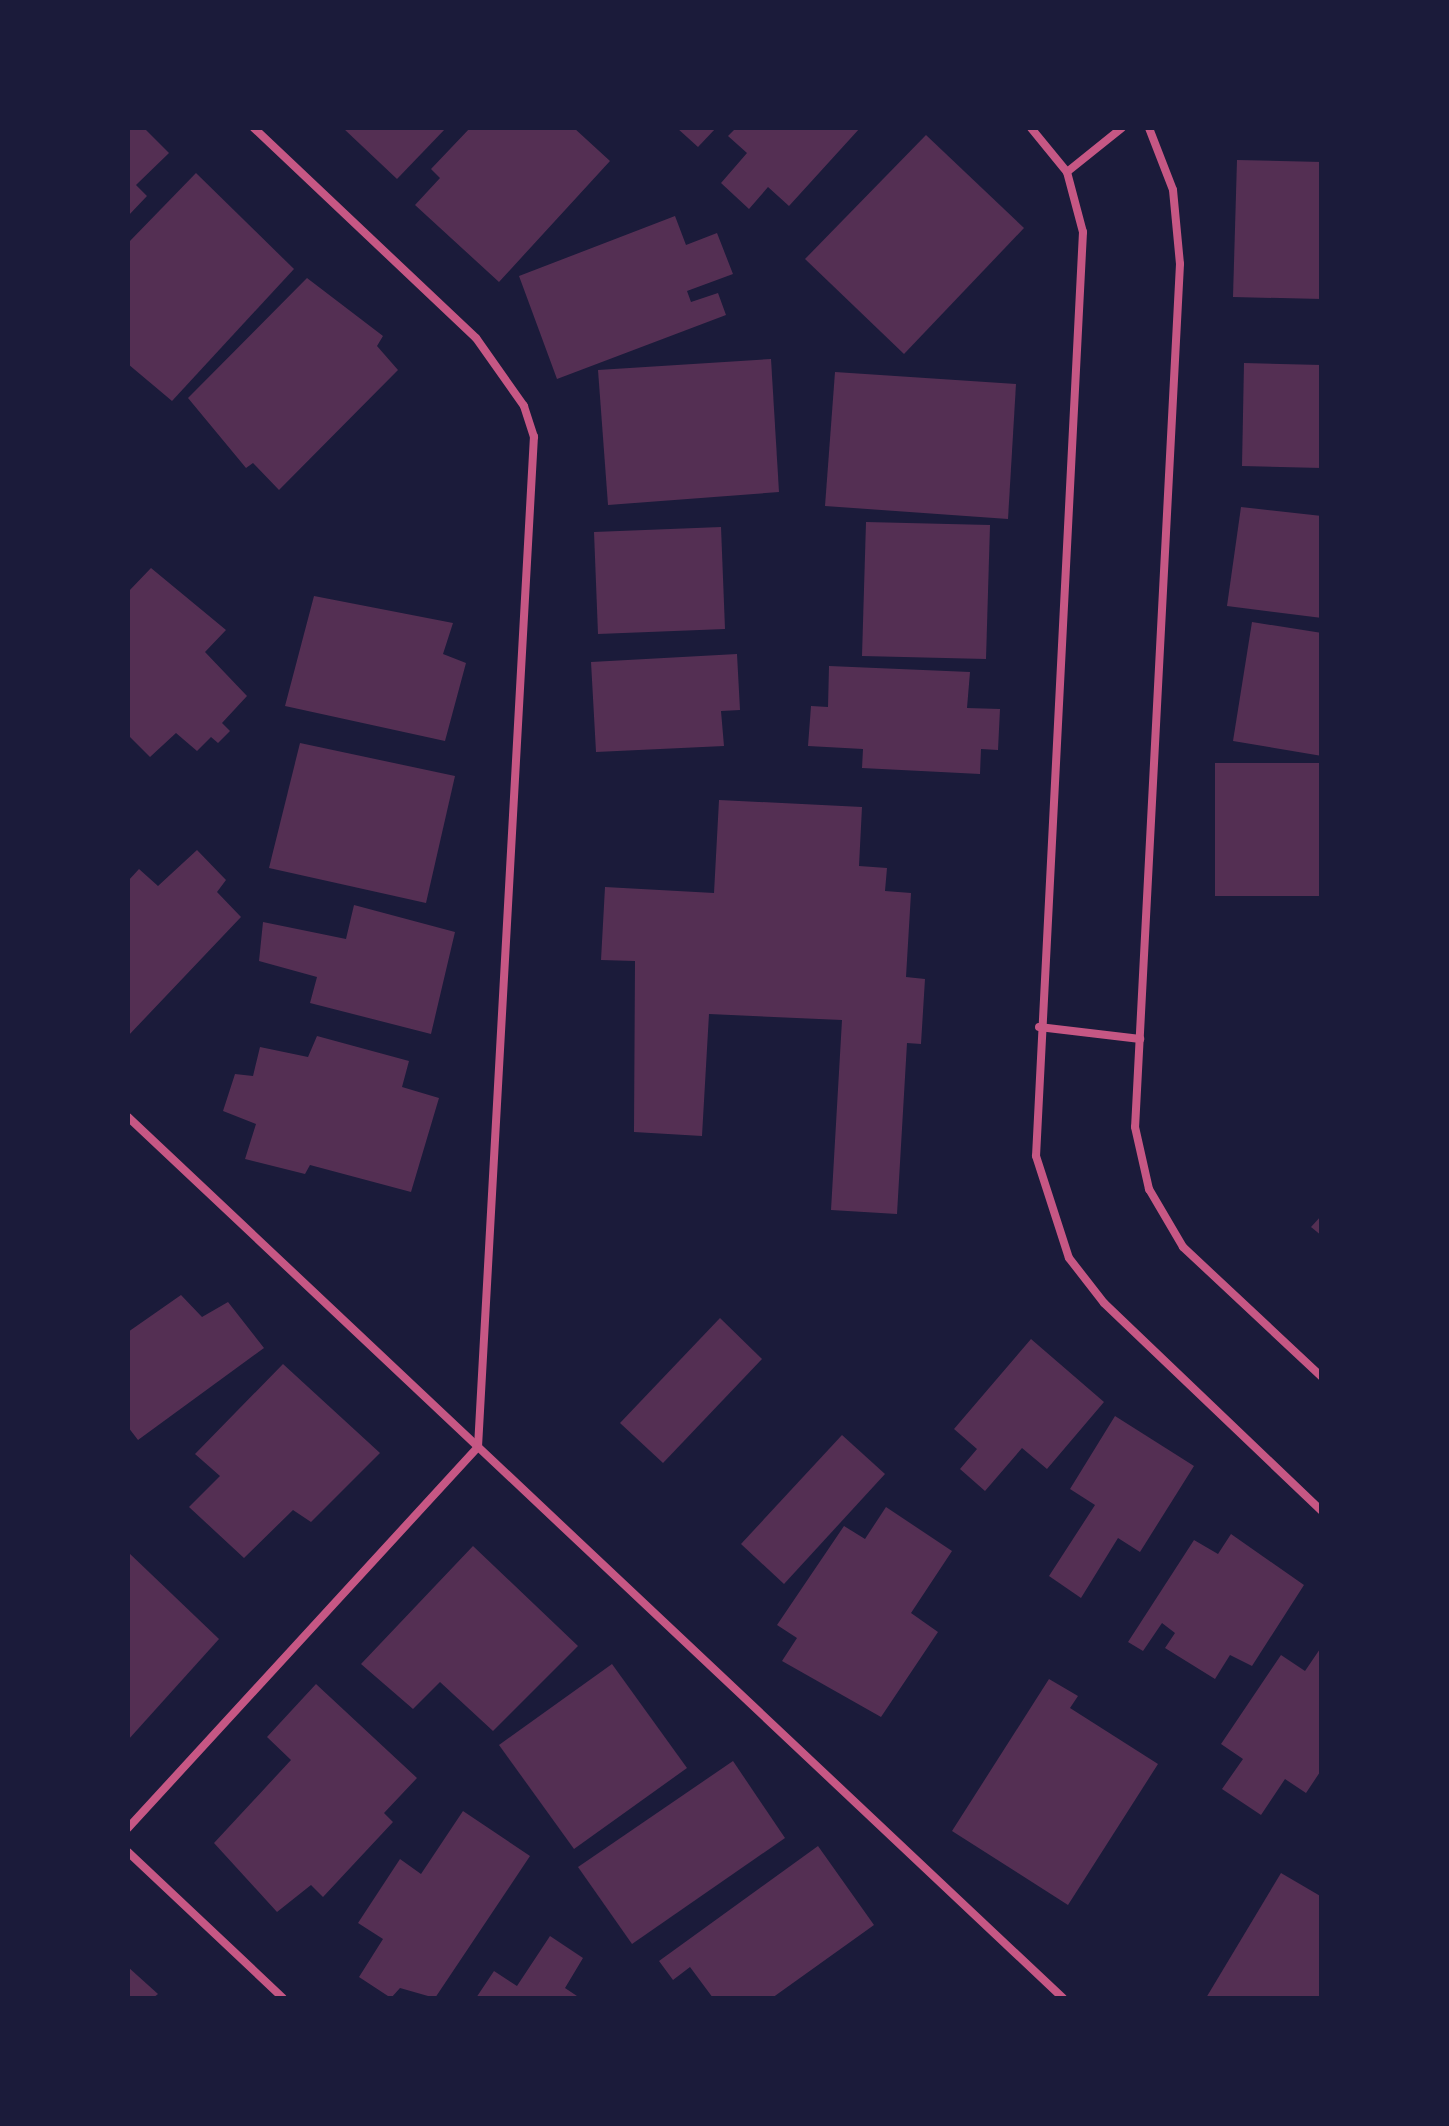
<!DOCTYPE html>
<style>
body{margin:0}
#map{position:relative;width:1449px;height:2126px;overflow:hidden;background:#1b1b3a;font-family:"PT Serif",serif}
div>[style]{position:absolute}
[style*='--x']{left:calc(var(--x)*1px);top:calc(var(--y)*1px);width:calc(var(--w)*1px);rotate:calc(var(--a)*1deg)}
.building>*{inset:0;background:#542f53}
.service>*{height:8px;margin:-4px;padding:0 4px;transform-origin:4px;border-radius:4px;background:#c65784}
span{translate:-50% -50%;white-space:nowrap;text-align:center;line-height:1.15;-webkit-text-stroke:8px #1b1b3a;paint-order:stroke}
.frame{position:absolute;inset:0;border:130px solid #1b1b3a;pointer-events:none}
</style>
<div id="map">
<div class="building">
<div style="clip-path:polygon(128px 128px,144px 128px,169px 153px,136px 185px,147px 196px,128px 216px)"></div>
<div style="clip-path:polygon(343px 128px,446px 128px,397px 179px)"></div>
<div style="clip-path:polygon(470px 128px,574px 128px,610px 161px,499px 282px,415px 205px,440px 178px,431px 169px)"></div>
<div style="clip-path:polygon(677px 128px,716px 128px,698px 147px)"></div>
<div style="clip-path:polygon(736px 128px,860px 128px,789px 206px,768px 187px,749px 209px,721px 183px,747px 153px,728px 136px)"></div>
<div style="clip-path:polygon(926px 135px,1024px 228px,904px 354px,805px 259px)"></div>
<div style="clip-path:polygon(1237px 160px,1322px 162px,1322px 299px,1233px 297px)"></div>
<div style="clip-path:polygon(196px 173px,294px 269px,172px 401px,128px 364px,128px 243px)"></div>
<div style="clip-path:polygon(675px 216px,686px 245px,717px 233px,733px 274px,687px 291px,691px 302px,718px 293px,726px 315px,557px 379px,519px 276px)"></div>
<div style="clip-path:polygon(307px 278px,383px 336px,377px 346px,398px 370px,279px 490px,253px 463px,246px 468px,188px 398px)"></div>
<div style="clip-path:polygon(771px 359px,779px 492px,608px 505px,598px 370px)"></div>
<div style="clip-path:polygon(1244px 363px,1322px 365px,1322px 468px,1242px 466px)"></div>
<div style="clip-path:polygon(835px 372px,1016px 384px,1008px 519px,825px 506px)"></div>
<div style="clip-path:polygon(1241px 507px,1322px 516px,1322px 618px,1227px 606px)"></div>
<div style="clip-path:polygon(866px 522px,990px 525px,986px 659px,862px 656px)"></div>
<div style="clip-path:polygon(721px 527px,725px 629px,598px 634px,594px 532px)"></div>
<div style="clip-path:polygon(151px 568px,226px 630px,205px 652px,247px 696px,222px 723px,230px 731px,218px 743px,211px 737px,197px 751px,176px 733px,150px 757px,128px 735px,128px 592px)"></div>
<div style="clip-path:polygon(314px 596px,453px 623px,443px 654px,466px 663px,445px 741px,285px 706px)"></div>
<div style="clip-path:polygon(1252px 622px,1322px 633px,1322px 756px,1233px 741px)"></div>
<div style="clip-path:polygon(737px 654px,740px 710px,721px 711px,724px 746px,596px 752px,591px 662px)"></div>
<div style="clip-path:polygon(829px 666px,970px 672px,967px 708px,1000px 709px,998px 750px,981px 749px,980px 774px,862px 768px,863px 749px,808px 746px,811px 706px,828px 707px)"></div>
<div style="clip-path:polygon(300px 743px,455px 776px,426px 903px,269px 868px)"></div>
<div style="clip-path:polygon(1215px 763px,1322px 763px,1322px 896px,1215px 896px)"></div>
<div style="clip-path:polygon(719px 800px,862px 807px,859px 866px,887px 868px,885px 891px,911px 893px,906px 977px,925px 979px,921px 1044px,907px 1043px,897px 1214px,831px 1210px,842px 1020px,709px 1014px,702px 1136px,634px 1132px,635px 961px,601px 960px,605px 887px,714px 893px)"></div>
<div style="clip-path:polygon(197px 850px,226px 880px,217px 892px,241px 917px,128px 1036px,128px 881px,139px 869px,158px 886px)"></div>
<div style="clip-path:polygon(354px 905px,455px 932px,431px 1034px,310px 1003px,317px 977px,259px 961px,263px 922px,346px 939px)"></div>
<div style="clip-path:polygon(317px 1036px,409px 1061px,402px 1087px,439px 1098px,411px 1192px,310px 1165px,305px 1174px,245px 1159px,256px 1124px,223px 1111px,235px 1074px,253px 1076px,260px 1047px,308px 1057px)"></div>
<div style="clip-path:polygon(1322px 1215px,1322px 1236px,1311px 1227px)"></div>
<div style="clip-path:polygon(181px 1295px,202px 1317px,228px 1302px,264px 1348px,138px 1440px,128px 1427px,128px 1332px)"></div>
<div style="clip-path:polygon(720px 1318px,762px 1359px,663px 1463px,620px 1423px)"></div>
<div style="clip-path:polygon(1031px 1339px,1104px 1402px,1047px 1469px,1022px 1448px,985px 1491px,960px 1469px,977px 1449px,954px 1429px)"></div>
<div style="clip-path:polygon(283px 1364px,380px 1453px,311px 1522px,293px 1510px,244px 1558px,189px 1507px,220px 1476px,195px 1454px)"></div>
<div style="clip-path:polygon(1115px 1416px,1194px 1466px,1140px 1552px,1118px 1538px,1081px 1598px,1049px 1576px,1095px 1505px,1070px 1489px)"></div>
<div style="clip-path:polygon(842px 1435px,885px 1474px,784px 1584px,741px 1544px)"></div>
<div style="clip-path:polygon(886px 1507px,952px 1551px,911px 1613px,938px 1632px,881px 1717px,782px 1661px,797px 1638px,777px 1625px,844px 1526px,865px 1539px)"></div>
<div style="clip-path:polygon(1231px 1534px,1304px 1585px,1252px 1666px,1230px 1655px,1215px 1679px,1165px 1648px,1175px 1633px,1162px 1623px,1143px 1651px,1128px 1642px,1194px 1540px,1218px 1554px)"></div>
<div style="clip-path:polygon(473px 1546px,578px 1646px,493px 1731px,440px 1682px,413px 1709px,361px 1664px)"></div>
<div style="clip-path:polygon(128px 1552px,219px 1639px,128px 1740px)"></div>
<div style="clip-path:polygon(1322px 1646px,1322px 1769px,1306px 1793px,1285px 1779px,1261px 1815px,1222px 1789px,1243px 1759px,1221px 1744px,1281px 1655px,1305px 1671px)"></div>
<div style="clip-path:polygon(612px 1664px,687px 1768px,574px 1849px,499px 1745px)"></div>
<div style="clip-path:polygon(1049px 1679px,1078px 1696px,1070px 1708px,1158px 1764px,1068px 1905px,952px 1831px)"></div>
<div style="clip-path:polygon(316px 1684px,417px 1778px,384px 1813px,393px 1822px,323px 1897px,311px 1885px,277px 1912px,214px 1843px,291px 1760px,267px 1737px)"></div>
<div style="clip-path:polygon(733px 1761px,785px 1838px,632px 1944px,578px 1867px)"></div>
<div style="clip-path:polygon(463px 1811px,530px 1856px,435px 1998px,400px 1988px,391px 1998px,359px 1977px,383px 1939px,358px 1923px,400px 1859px,421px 1874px)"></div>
<div style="clip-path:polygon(818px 1846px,874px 1925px,772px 1998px,713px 1998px,690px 1967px,673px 1980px,659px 1961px)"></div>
<div style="clip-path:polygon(1281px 1873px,1322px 1897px,1322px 1998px,1206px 1998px)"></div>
<div style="clip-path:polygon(550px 1936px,583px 1958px,565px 1988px,580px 1998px,476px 1998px,494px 1971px,517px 1986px)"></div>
<div style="clip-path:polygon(128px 1967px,158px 1994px,153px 1998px,128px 1998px)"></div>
</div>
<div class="service">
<div style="--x:1031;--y:128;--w:57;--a:50.7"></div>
<div style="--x:1067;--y:172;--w:62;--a:75.1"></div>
<div style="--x:1083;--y:232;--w:925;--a:92.91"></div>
<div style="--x:1036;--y:1156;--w:107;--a:72.1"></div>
<div style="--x:1069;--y:1258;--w:57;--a:52.1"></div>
<div style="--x:1104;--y:1303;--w:301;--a:43.7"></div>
<div style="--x:1149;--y:128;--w:66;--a:68.8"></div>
<div style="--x:1173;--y:190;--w:74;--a:84.6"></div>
<div style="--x:1180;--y:264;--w:864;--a:92.98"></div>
<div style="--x:1135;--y:1127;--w:64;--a:77.3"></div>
<div style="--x:1149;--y:1189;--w:67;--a:59.6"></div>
<div style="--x:1183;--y:1247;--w:190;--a:43.1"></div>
<div style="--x:1067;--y:172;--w:70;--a:-38.7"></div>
<div style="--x:1039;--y:1027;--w:102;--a:6.8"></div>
<div style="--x:128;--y:1117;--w:1285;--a:43.3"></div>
<div style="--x:128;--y:1828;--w:517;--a:-47.43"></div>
<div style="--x:478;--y:1447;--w:1012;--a:-86.83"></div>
<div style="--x:534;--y:437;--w:33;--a:-108"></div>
<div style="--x:524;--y:406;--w:83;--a:-125.2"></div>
<div style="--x:476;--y:338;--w:306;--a:-136.6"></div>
<div style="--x:128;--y:1852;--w:213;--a:43.3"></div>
</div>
<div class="frame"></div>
</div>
